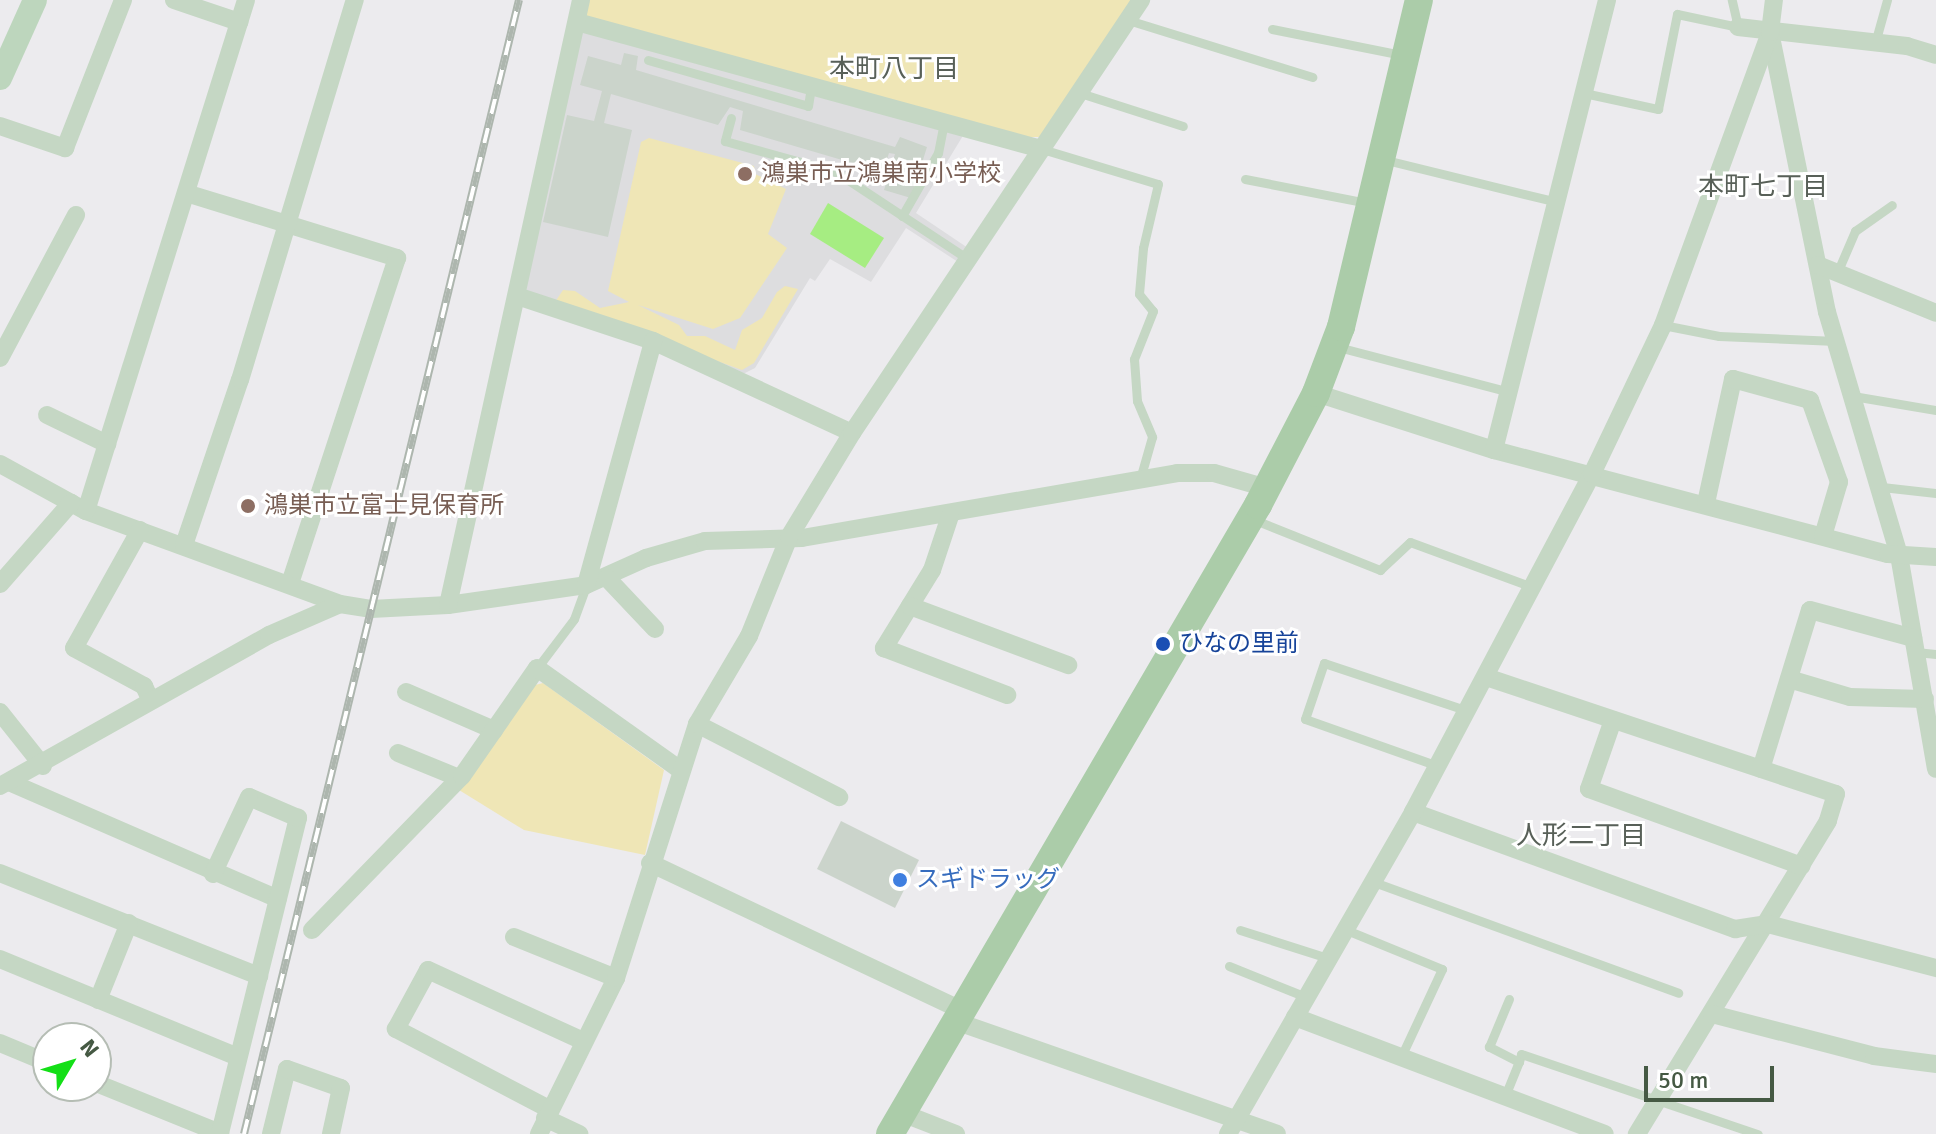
<!DOCTYPE html>
<meta charset="utf-8">
<style>
body{margin:0}
#map{position:relative;width:1936px;height:1134px;overflow:hidden;background:#ecebee;font-family:Signika,"Noto Sans JP",sans-serif}
div>[style]{position:absolute}
[style*='--x']{left:calc(var(--x)*1px);top:calc(var(--y)*1px);width:calc(var(--w)*1px);rotate:calc(var(--a)*1deg)}
.education>*{inset:0;background:#dddddf}
.green>*{inset:0;background:#efe6b6}
.water>*{inset:0;background:#a6ed82}
.building>*{inset:0;background:#cbd4cb}
.lane>*{height:9px;margin:-4.5px;padding:0 4.5px;transform-origin:4.5px;border-radius:4.5px;background:#c5d7c4}
.street>*{height:18px;margin:-9px;padding:0 9px;transform-origin:9px;border-radius:9px;background:#c5d7c4}
.secondary>*{height:24px;margin:-12px;padding:0 12px;transform-origin:12px;border-radius:12px;background:#bdd6bd}
.primary>*{height:28px;margin:-14px;padding:0 14px;transform-origin:14px;border-radius:14px;background:#abcca9}
.rail>*{height:8px;margin-top:-4px;transform-origin:0;background:repeating-linear-gradient(90deg,#fff 0 15px,#adb6ae 0 30px);box-sizing:border-box;border-block:2px solid #adb6ae}
.dots>*{width:22px;height:22px;translate:-50% -50%;box-sizing:border-box;border:4px solid #fff;border-radius:50%}
span{translate:-50% -50%;white-space:nowrap;text-align:center;line-height:1.15;-webkit-text-stroke:6px #fff;paint-order:stroke}
.education-label{font-size:24px;color:#785e54}
.left{translate:0 -50%;text-align:left}
.transit-label{font-size:24px;color:#164399}
.shop-label{font-size:24px;color:#366cbe}
.neighbourhood-label{font-size:26px;color:#586058}
.north{position:absolute;left:32px;top:1022px;width:80px;height:80px;box-sizing:border-box;background:#fff;border:2px solid #b5bdb4;border-radius:50%;rotate:52deg;font-size:22px;font-weight:700;line-height:32px;text-align:center;color:#455943}
.north::after{content:'';display:block;margin:auto;width:28px;height:36px;background:#14df17;clip-path:polygon(50% 0,100% 100%,50% 72%,0 100%)}
.scale{position:absolute;left:1644px;top:1066px;width:130px;height:36px;box-sizing:border-box;border:4px solid #455943;border-top:0;padding-left:10px;font-size:24px;line-height:28px;white-space:nowrap;color:#455943;-webkit-text-stroke:6px #fff;paint-order:stroke}
</style>
<div id="map">
<div class="education">
<div style="clip-path:polygon(591px 28px,964px 134px,916px 213px,968px 248px,958px 262px,906px 228px,871px 282px,830px 259px,815px 281px,810px 278px,755px 368px,743px 374px,529px 295px,526px 289px,580px 33px)"></div>
</div>
<div class="green">
<div style="clip-path:polygon(584px 0,1134px 0,1042px 137px,1019px 137px,580px 20px)"></div>
<div style="clip-path:polygon(649px 138px,754px 166px,755px 174px,786px 189px,768px 234px,787px 248px,740px 318px,713px 329px,638px 305px,679px 325px,687px 336px,705px 336px,735px 350px,742px 330px,762px 318px,777px 292px,785px 286px,798px 289px,754px 363px,742px 370px,555px 302px,563px 290px,575px 291px,600px 308px,629px 302px,608px 291px,641px 142px)"></div>
<div style="clip-path:polygon(543px 683px,664px 770px,645px 855px,524px 830px,459px 790px,535px 685px)"></div>
</div>
<div class="water">
<div style="clip-path:polygon(828px 203px,884px 238px,865px 268px,810px 234px)"></div>
</div>
<div class="building">
<div style="clip-path:polygon(624px 53px,638px 56px,636px 70px,895px 147px,900px 137px,927px 147px,911px 198px,884px 190px,895px 154px,889px 153px,883px 172px,740px 130px,743px 111px,730px 107px,718px 125px,611px 94px,604px 123px,632px 130px,608px 237px,543px 222px,567px 115px,594px 121px,602px 91px,580px 85px,588px 56px,621px 65px)"></div>
<div style="clip-path:polygon(841px 821px,919px 860px,895px 908px,817px 869px)"></div>
</div>
<div class="lane">
<div style="--x:1128;--y:20;--w:193;--a:17.2"></div>
<div style="--x:1272;--y:29;--w:133;--a:11.3"></div>
<div style="--x:1875;--y:43;--w:45;--a:-74.4"></div>
<div style="--x:648;--y:60;--w:166;--a:16"></div>
<div style="--x:808;--y:106;--w:19;--a:-81"></div>
<div style="--x:1080;--y:93;--w:108;--a:17.8"></div>
<div style="--x:1584;--y:93;--w:76;--a:12.2"></div>
<div style="--x:1658;--y:109;--w:97;--a:-78.7"></div>
<div style="--x:1677;--y:14;--w:62;--a:12"></div>
<div style="--x:1738;--y:27;--w:28;--a:-103"></div>
<div style="--x:731;--y:118;--w:24;--a:105"></div>
<div style="--x:725;--y:141;--w:115;--a:15.6"></div>
<div style="--x:836;--y:172;--w:158;--a:33.4"></div>
<div style="--x:1042;--y:149;--w:121;--a:16.8"></div>
<div style="--x:1158;--y:184;--w:66;--a:103.2"></div>
<div style="--x:1143;--y:248;--w:46;--a:95"></div>
<div style="--x:1139;--y:294;--w:22;--a:51"></div>
<div style="--x:1153;--y:311;--w:52;--a:111.6"></div>
<div style="--x:1134;--y:359;--w:42;--a:85.9"></div>
<div style="--x:1137;--y:401;--w:39;--a:67"></div>
<div style="--x:1152;--y:437;--w:44;--a:105.9"></div>
<div style="--x:1386;--y:160;--w:176;--a:13.8"></div>
<div style="--x:1245;--y:179;--w:124;--a:11.1"></div>
<div style="--x:902;--y:216;--w:73;--a:-60.3"></div>
<div style="--x:938;--y:153;--w:31;--a:-79"></div>
<div style="--x:1837;--y:273;--w:46;--a:-66.8"></div>
<div style="--x:1855;--y:231;--w:45;--a:-35.1"></div>
<div style="--x:1663;--y:325;--w:57;--a:11.1"></div>
<div style="--x:1719;--y:336;--w:117;--a:2.4"></div>
<div style="--x:1338;--y:347;--w:177;--a:14.7"></div>
<div style="--x:1853;--y:396;--w:84;--a:9.6"></div>
<div style="--x:1882;--y:487;--w:54;--a:6.3"></div>
<div style="--x:1255;--y:520;--w:135;--a:21.8"></div>
<div style="--x:1380;--y:570;--w:41;--a:-43"></div>
<div style="--x:1410;--y:542;--w:130;--a:20.2"></div>
<div style="--x:1916;--y:652;--w:20;--a:6"></div>
<div style="--x:537;--y:668;--w:61;--a:-52.9"></div>
<div style="--x:574;--y:619;--w:35;--a:-70"></div>
<div style="--x:1438;--y:766;--w:141;--a:-160.5"></div>
<div style="--x:1305;--y:719;--w:59;--a:-71.3"></div>
<div style="--x:1324;--y:663;--w:152;--a:18.4"></div>
<div style="--x:1371;--y:881;--w:327;--a:20"></div>
<div style="--x:1344;--y:929;--w:106;--a:22.2"></div>
<div style="--x:1442;--y:969;--w:97;--a:115"></div>
<div style="--x:1240;--y:930;--w:92;--a:17.7"></div>
<div style="--x:1229;--y:966;--w:83;--a:21.9"></div>
<div style="--x:1519;--y:1062;--w:8;--a:-76"></div>
<div style="--x:1521;--y:1054;--w:250;--a:18.7"></div>
<div style="--x:1505;--y:1096;--w:37;--a:-68"></div>
<div style="--x:1519;--y:1062;--w:34;--a:-153"></div>
<div style="--x:1489;--y:1047;--w:52;--a:-67.4"></div>
</div>
<div class="street">
<div style="--x:174;--y:0;--w:69;--a:18.7"></div>
<div style="--x:577;--y:22;--w:482;--a:15.3"></div>
<div style="--x:1738;--y:27;--w:170;--a:6.4"></div>
<div style="--x:1907;--y:46;--w:30;--a:17"></div>
<div style="--x:1770;--y:32;--w:286;--a:78.5"></div>
<div style="--x:1827;--y:312;--w:253;--a:73.5"></div>
<div style="--x:1899;--y:555;--w:217;--a:80.2"></div>
<div style="--x:0;--y:126;--w:69;--a:18.7"></div>
<div style="--x:65;--y:148;--w:159;--a:-68.6"></div>
<div style="--x:186;--y:193;--w:221;--a:17.1"></div>
<div style="--x:397;--y:258;--w:342;--a:108.2"></div>
<div style="--x:1818;--y:265;--w:127;--a:22.1"></div>
<div style="--x:517;--y:296;--w:143;--a:18.3"></div>
<div style="--x:653;--y:341;--w:219;--a:24.8"></div>
<div style="--x:0;--y:358;--w:162;--a:-62"></div>
<div style="--x:1316;--y:393;--w:187;--a:17.8"></div>
<div style="--x:1494;--y:450;--w:407;--a:14.8"></div>
<div style="--x:1888;--y:554;--w:48;--a:3.6"></div>
<div style="--x:47;--y:415;--w:67;--a:25.8"></div>
<div style="--x:1494;--y:450;--w:464;--a:-75.9"></div>
<div style="--x:0;--y:464;--w:98;--a:28.7"></div>
<div style="--x:86;--y:511;--w:270;--a:20.1"></div>
<div style="--x:340;--y:604;--w:31;--a:9"></div>
<div style="--x:371;--y:609;--w:77;--a:-3"></div>
<div style="--x:448;--y:605;--w:139;--a:-8.2"></div>
<div style="--x:586;--y:585;--w:66;--a:-24.2"></div>
<div style="--x:646;--y:558;--w:61;--a:-16.1"></div>
<div style="--x:705;--y:541;--w:97;--a:-1.8"></div>
<div style="--x:802;--y:538;--w:381;--a:-9.8"></div>
<div style="--x:1177;--y:473;--w:37;--a:0"></div>
<div style="--x:1214;--y:473;--w:55;--a:15.8"></div>
<div style="--x:1706;--y:503;--w:127;--a:-77.7"></div>
<div style="--x:1733;--y:379;--w:80;--a:15.3"></div>
<div style="--x:1810;--y:400;--w:87;--a:70.5"></div>
<div style="--x:1839;--y:482;--w:56;--a:106.5"></div>
<div style="--x:86;--y:511;--w:535;--a:-72.61"></div>
<div style="--x:950;--y:516;--w:57;--a:108.4"></div>
<div style="--x:932;--y:570;--w:92;--a:121.6"></div>
<div style="--x:884;--y:648;--w:132;--a:20.9"></div>
<div style="--x:140;--y:530;--w:135;--a:119.2"></div>
<div style="--x:74;--y:648;--w:80;--a:28.5"></div>
<div style="--x:144;--y:686;--w:14;--a:65"></div>
<div style="--x:184;--y:545;--w:174;--a:-71.3"></div>
<div style="--x:240;--y:380;--w:397;--a:-73.2"></div>
<div style="--x:607;--y:578;--w:70;--a:46.7"></div>
<div style="--x:0;--y:584;--w:108;--a:-48.8"></div>
<div style="--x:586;--y:585;--w:253;--a:-74.6"></div>
<div style="--x:448;--y:605;--w:619;--a:-77.6"></div>
<div style="--x:910;--y:606;--w:169;--a:20.5"></div>
<div style="--x:1486;--y:677;--w:369;--a:18.5"></div>
<div style="--x:1836;--y:794;--w:28;--a:107"></div>
<div style="--x:1828;--y:821;--w:367;--a:121.4"></div>
<div style="--x:1789;--y:679;--w:64;--a:16.4"></div>
<div style="--x:1850;--y:697;--w:75;--a:1.5"></div>
<div style="--x:406;--y:692;--w:96;--a:23.4"></div>
<div style="--x:0;--y:712;--w:69;--a:51.5"></div>
<div style="--x:1613;--y:720;--w:73;--a:109.2"></div>
<div style="--x:1589;--y:789;--w:226;--a:19.9"></div>
<div style="--x:697;--y:724;--w:160;--a:27.2"></div>
<div style="--x:398;--y:753;--w:66;--a:22.3"></div>
<div style="--x:1761;--y:769;--w:166;--a:-72.9"></div>
<div style="--x:1810;--y:610;--w:107;--a:15.2"></div>
<div style="--x:9;--y:782;--w:293;--a:23.5"></div>
<div style="--x:0;--y:786;--w:308;--a:-29.3"></div>
<div style="--x:269;--y:635;--w:77;--a:-23.6"></div>
<div style="--x:1413;--y:812;--w:343;--a:20"></div>
<div style="--x:1735;--y:929;--w:33;--a:-9"></div>
<div style="--x:1768;--y:924;--w:174;--a:14.7"></div>
<div style="--x:650;--y:863;--w:344;--a:25.3"></div>
<div style="--x:0;--y:873;--w:279;--a:21.7"></div>
<div style="--x:312;--y:930;--w:215;--a:-45.8"></div>
<div style="--x:462;--y:776;--w:131;--a:-55.2"></div>
<div style="--x:537;--y:668;--w:174;--a:35.4"></div>
<div style="--x:514;--y:937;--w:110;--a:21.9"></div>
<div style="--x:0;--y:959;--w:257;--a:22.4"></div>
<div style="--x:98;--y:1000;--w:83;--a:-68.1"></div>
<div style="--x:1712;--y:1014;--w:167;--a:14.5"></div>
<div style="--x:1874;--y:1056;--w:63;--a:7.4"></div>
<div style="--x:1295;--y:1017;--w:331;--a:20.7"></div>
<div style="--x:955;--y:1021;--w:341;--a:19.3"></div>
<div style="--x:0;--y:1043;--w:52;--a:22.6"></div>
<div style="--x:96;--y:1083;--w:134;--a:22"></div>
<div style="--x:220;--y:1133;--w:325;--a:-76.1"></div>
<div style="--x:298;--y:818;--w:53;--a:-156.8"></div>
<div style="--x:249;--y:797;--w:85;--a:115.1"></div>
<div style="--x:549;--y:1109;--w:173;--a:-152.4"></div>
<div style="--x:396;--y:1029;--w:67;--a:-61.5"></div>
<div style="--x:428;--y:970;--w:170;--a:24.6"></div>
<div style="--x:902;--y:1113;--w:58;--a:21.3"></div>
<div style="--x:545;--y:1118;--w:38;--a:25"></div>
<div style="--x:271;--y:1134;--w:67;--a:-76.2"></div>
<div style="--x:287;--y:1069;--w:57;--a:19.4"></div>
<div style="--x:341;--y:1088;--w:47;--a:102.3"></div>
<div style="--x:539;--y:1134;--w:174;--a:-63.7"></div>
<div style="--x:616;--y:978;--w:267;--a:-72.3"></div>
<div style="--x:697;--y:724;--w:102;--a:-59.4"></div>
<div style="--x:749;--y:636;--w:107;--a:-68"></div>
<div style="--x:789;--y:537;--w:122;--a:-58.8"></div>
<div style="--x:852;--y:433;--w:521;--a:-56.28"></div>
<div style="--x:1228;--y:1134;--w:371;--a:-60.1"></div>
<div style="--x:1413;--y:812;--w:382;--a:-62.1"></div>
<div style="--x:1592;--y:474;--w:165;--a:-64.5"></div>
<div style="--x:1663;--y:325;--w:312;--a:-69.9"></div>
<div style="--x:1770;--y:32;--w:32;--a:-83"></div>
</div>
<div class="secondary">
<div style="--x:0;--y:78;--w:85;--a:-65.8"></div>
</div>
<div class="primary">
<div style="--x:890;--y:1134;--w:729;--a:-59.67"></div>
<div style="--x:1258;--y:505;--w:126;--a:-62.6"></div>
<div style="--x:1316;--y:393;--w:71;--a:-69.3"></div>
<div style="--x:1341;--y:327;--w:336;--a:-76.6"></div>
</div>
<div class="rail">
<div style="--x:244;--y:1134;--w:1167;--a:-76.37"></div>
</div>
<div class="dots">
<div style="left:745px;top:174px;background:#8d6e63"></div>
<div style="left:248px;top:506px;background:#8d6e63"></div>
<div style="left:1163px;top:644px;background:#1a4fb4"></div>
<div style="left:900px;top:880px;background:#3f7fe0"></div>
</div>
<div class="education-label">
<span class="left" style="left:761px;top:174px">鴻巣市立鴻巣南小学校</span>
<span class="left" style="left:264px;top:506px">鴻巣市立富士見保育所</span>
</div>
<div class="transit-label">
<span class="left" style="left:1179px;top:644px">ひなの里前</span>
</div>
<div class="shop-label">
<span class="left" style="left:916px;top:880px">スギドラッグ</span>
</div>
<div class="neighbourhood-label">
<span style="left:894px;top:70px">本町八丁目</span>
<span style="left:1763px;top:188px">本町七丁目</span>
<span style="left:1581px;top:837px">人形二丁目</span>
</div>
<div class="north">N</div>
<div class="scale">50 m</div>
</div>
